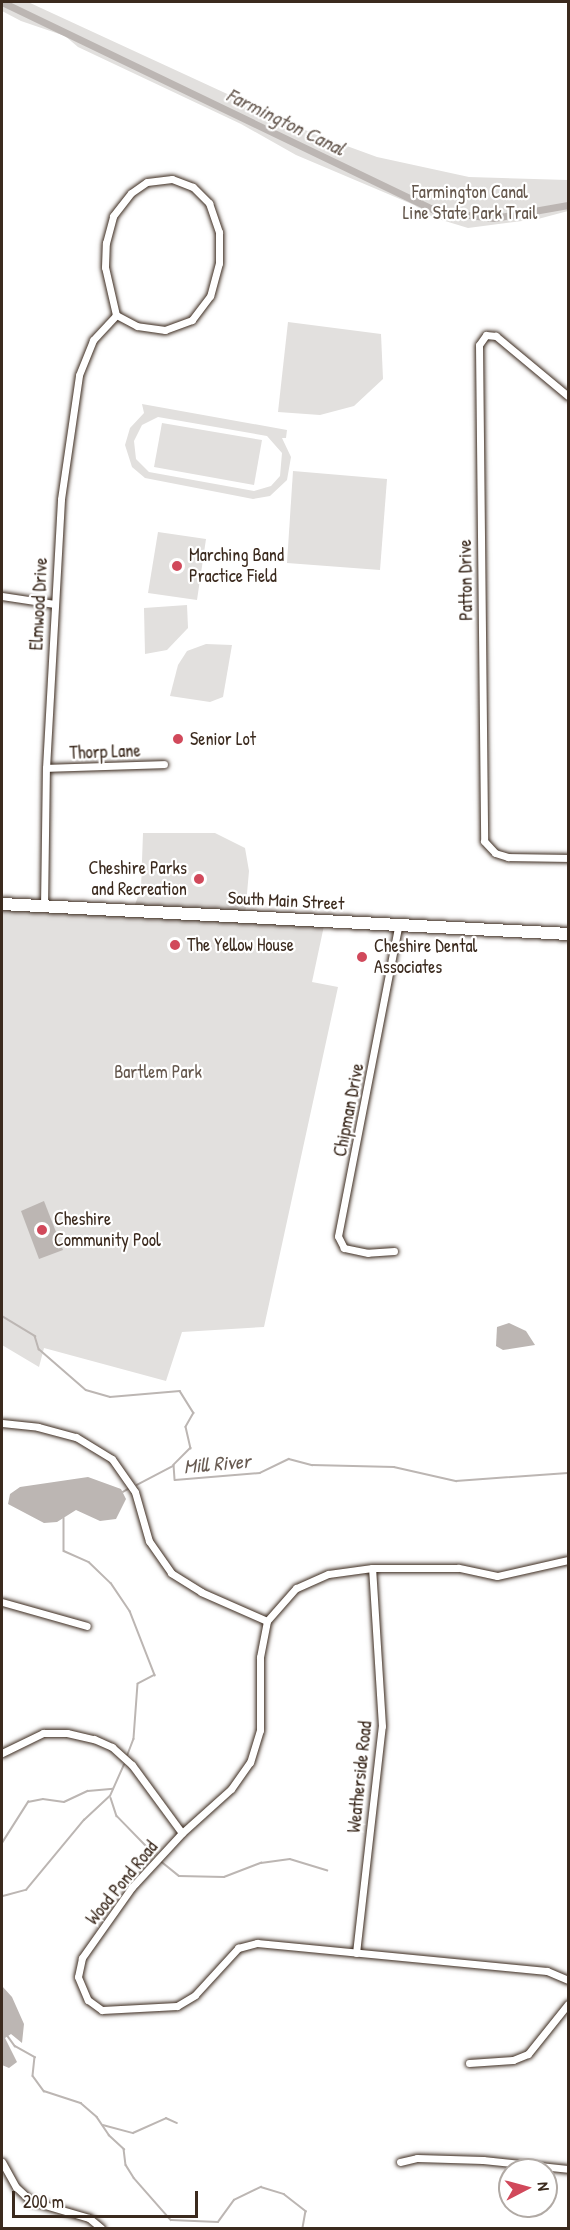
<!DOCTYPE html>
<style>
body{margin:0}
#map{position:relative;width:570px;height:2230px;overflow:hidden;background:#fff;font-family:"Patrick Hand",sans-serif}
div>[style]{position:absolute}
[style*='--x']{left:calc(var(--x)*1px);top:calc(var(--y)*1px);width:calc(var(--w)*1px);rotate:calc(var(--a)*1deg)}
.green>*{inset:0;background:#e2e0de}
.water>*{inset:0;background:#bcb6b3}
.stream>*{height:1.5px;margin:-0.75px;padding:0 0.75px;transform-origin:0.75px;border-radius:0.75px;background:#bcb6b3}
.canal>*{height:7px;margin:-3.5px;padding:0 3.5px;transform-origin:3.5px;border-radius:3.5px;background:#bcb6b3}
.roads{filter:drop-shadow(0 0 2px #3b2a1e) drop-shadow(0 0 2px #3b2a1e)}
.street>*{height:7px;margin:-3.5px;padding:0 3.5px;transform-origin:3.5px;border-radius:3.5px;background:#fff}
.highway>*{height:12px;margin:-6px;padding:0 6px;transform-origin:6px;border-radius:6px;background:#fff}
.dots>*{width:16px;height:16px;translate:-50% -50%;box-sizing:border-box;border:3px solid #fff;border-radius:50%}
span{translate:-50% -50%;white-space:nowrap;text-align:center;line-height:1.15;-webkit-text-stroke:4.5px #fff;paint-order:stroke}
.park-label{font-size:18px;color:#65584e}
.poi-label{font-size:18px;color:#3b2a1e}
.left{translate:0 -50%;text-align:left}
.right{translate:-100% -50%;text-align:right}
.street-label{font-size:18px;color:#3b2a1e}
.water-label{font-size:20px;color:#685b52;font-style:italic}
.frame{position:absolute;inset:0;border:3px solid #3b2a1e;pointer-events:none}
.north{position:absolute;left:498px;top:2158px;width:60px;height:60px;box-sizing:border-box;background:#fff;border:2px solid #b1aaa5;border-radius:50%;rotate:84deg;font-size:16px;font-weight:700;line-height:24px;text-align:center;color:#3b2a1e}
.north::after{content:'';display:block;margin:auto;width:21px;height:27px;background:#d1495b;clip-path:polygon(50% 0,100% 100%,50% 72%,0 100%)}
.scale{position:absolute;left:12px;top:2191px;width:186px;height:27px;box-sizing:border-box;border:3px solid #3b2a1e;border-top:0;padding-left:8px;font-size:18px;line-height:21px;white-space:nowrap;color:#3b2a1e;-webkit-text-stroke:4px #fff;paint-order:stroke}
</style>
<div id="map">
<div class="green">
<div style="clip-path:polygon(2px 2px,28px 2px,314px 134px,377px 157px,469px 177px,568px 180px,568px 211px,538px 219px,468px 228px,432px 217px,414px 205px,296px 155px,241px 124px,78px 47px,65px 36px,21px 21px,2px 11px)"></div>
<div style="clip-path:polygon(288px 322px,381px 334px,383px 379px,354px 406px,320px 415px,278px 412px)"></div>
<div style="clip-path:polygon(evenodd,142px 404px,287px 430px,286px 438px,282px 438px,291px 457px,287px 480px,270px 496px,253px 499px,145px 478px,132px 467px,125px 445px,130px 428px,144px 413px,142px 404px,158px 417px,267px 436px,282px 453px,280px 476px,271px 486px,254px 491px,149px 472px,136px 459px,134px 441px,142px 425px,158px 417px)"></div>
<div style="clip-path:polygon(162px 423px,262px 440px,254px 485px,154px 467px)"></div>
<div style="clip-path:polygon(293px 471px,387px 479px,380px 570px,287px 563px)"></div>
<div style="clip-path:polygon(158px 532px,206px 539px,197px 600px,148px 593px)"></div>
<div style="clip-path:polygon(187px 605px,188px 628px,167px 650px,145px 654px,144px 608px)"></div>
<div style="clip-path:polygon(206px 644px,232px 645px,223px 697px,210px 702px,170px 696px,178px 665px,187px 651px)"></div>
<div style="clip-path:polygon(143px 833px,215px 833px,245px 848px,249px 871px,245px 916px,325px 921px,312px 982px,338px 987px,264px 1327px,182px 1332px,166px 1381px,44px 1348px,39px 1367px,2px 1345px,2px 904px,132px 913px,141px 888px)"></div>
</div>
<div class="water">
<div style="clip-path:polygon(44px 1201px,63px 1250px,39px 1259px,21px 1211px)"></div>
<div style="clip-path:polygon(509px 1323px,526px 1331px,535px 1345px,503px 1350px,496px 1346px,497px 1327px)"></div>
<div style="clip-path:polygon(88px 1477px,121px 1489px,126px 1499px,116px 1519px,100px 1521px,76px 1510px,57px 1522px,44px 1523px,8px 1504px,10px 1494px,20px 1487px)"></div>
<div style="clip-path:polygon(2px 1986px,12px 1997px,24px 2024px,22px 2043px,11px 2034px,5px 2038px,17px 2062px,9px 2068px,2px 2065px)"></div>
</div>
<div class="stream">
<div style="--x:2;--y:1316;--w:39;--a:31"></div>
<div style="--x:35;--y:1336;--w:14;--a:73"></div>
<div style="--x:39;--y:1349;--w:62;--a:41.1"></div>
<div style="--x:86;--y:1390;--w:25;--a:16"></div>
<div style="--x:110;--y:1397;--w:70;--a:-4.9"></div>
<div style="--x:180;--y:1391;--w:26;--a:58"></div>
<div style="--x:194;--y:1413;--w:16;--a:120"></div>
<div style="--x:186;--y:1427;--w:22;--a:77"></div>
<div style="--x:191;--y:1448;--w:24;--a:135"></div>
<div style="--x:174;--y:1465;--w:15;--a:86"></div>
<div style="--x:175;--y:1480;--w:85;--a:-4.7"></div>
<div style="--x:260;--y:1473;--w:32;--a:-26"></div>
<div style="--x:289;--y:1459;--w:24;--a:15"></div>
<div style="--x:312;--y:1465;--w:82;--a:1.4"></div>
<div style="--x:394;--y:1467;--w:64;--a:12.7"></div>
<div style="--x:456;--y:1481;--w:112;--a:-4.1"></div>
<div style="--x:137;--y:1485;--w:41;--a:-27.8"></div>
<div style="--x:123;--y:1492;--w:6;--a:-31"></div>
<div style="--x:64;--y:1518;--w:33;--a:90"></div>
<div style="--x:64;--y:1551;--w:27;--a:24"></div>
<div style="--x:89;--y:1562;--w:30;--a:44"></div>
<div style="--x:111;--y:1583;--w:34;--a:56"></div>
<div style="--x:130;--y:1611;--w:69;--a:68.7"></div>
<div style="--x:155;--y:1675;--w:19;--a:152"></div>
<div style="--x:138;--y:1684;--w:55;--a:94.2"></div>
<div style="--x:134;--y:1739;--w:17;--a:111"></div>
<div style="--x:111;--y:1798;--w:19;--a:72"></div>
<div style="--x:117;--y:1816;--w:54;--a:45.7"></div>
<div style="--x:2;--y:1859;--w:16;--a:-90"></div>
<div style="--x:2;--y:1843;--w:49;--a:-57.6"></div>
<div style="--x:28;--y:1802;--w:15;--a:-11"></div>
<div style="--x:43;--y:1799;--w:21;--a:8"></div>
<div style="--x:64;--y:1802;--w:26;--a:-25"></div>
<div style="--x:88;--y:1791;--w:25;--a:-5"></div>
<div style="--x:162;--y:1862;--w:22;--a:39"></div>
<div style="--x:179;--y:1876;--w:45;--a:1.3"></div>
<div style="--x:224;--y:1877;--w:40;--a:-21"></div>
<div style="--x:261;--y:1863;--w:29;--a:-8"></div>
<div style="--x:290;--y:1859;--w:39;--a:17"></div>
<div style="--x:3;--y:1896;--w:24;--a:-15"></div>
<div style="--x:26;--y:1890;--w:91;--a:-50.4"></div>
<div style="--x:84;--y:1820;--w:35;--a:-43"></div>
<div style="--x:110;--y:1796;--w:34;--a:-66"></div>
<div style="--x:7;--y:2035;--w:14;--a:54"></div>
<div style="--x:15;--y:2046;--w:23;--a:29"></div>
<div style="--x:35;--y:2057;--w:19;--a:96"></div>
<div style="--x:33;--y:2076;--w:19;--a:54"></div>
<div style="--x:44;--y:2091;--w:39;--a:18"></div>
<div style="--x:81;--y:2103;--w:21;--a:41"></div>
<div style="--x:97;--y:2117;--w:22;--a:56"></div>
<div style="--x:109;--y:2135;--w:21;--a:43"></div>
<div style="--x:124;--y:2149;--w:16;--a:83"></div>
<div style="--x:126;--y:2165;--w:15;--a:58"></div>
<div style="--x:134;--y:2178;--w:56;--a:48.6"></div>
<div style="--x:171;--y:2220;--w:47;--a:2.4"></div>
<div style="--x:218;--y:2222;--w:27;--a:-54"></div>
<div style="--x:234;--y:2200;--w:30;--a:-26"></div>
<div style="--x:261;--y:2187;--w:24;--a:17"></div>
<div style="--x:284;--y:2194;--w:28;--a:38"></div>
<div style="--x:306;--y:2211;--w:17;--a:100"></div>
<div style="--x:103;--y:2125;--w:31;--a:15"></div>
<div style="--x:133;--y:2133;--w:36;--a:-24"></div>
<div style="--x:166;--y:2118;--w:12;--a:24"></div>
</div>
<div class="canal">
<div style="--x:2;--y:2;--w:482;--a:25.7"></div>
<div style="--x:436;--y:211;--w:58;--a:6.9"></div>
<div style="--x:494;--y:218;--w:75;--a:-10"></div>
</div>
<div class="roads">
<div class="street">
<div style="--x:172;--y:179;--w:22;--a:21"></div>
<div style="--x:193;--y:187;--w:23;--a:45"></div>
<div style="--x:209;--y:203;--w:31;--a:71"></div>
<div style="--x:219;--y:232;--w:31;--a:90"></div>
<div style="--x:219;--y:263;--w:34;--a:105"></div>
<div style="--x:210;--y:296;--w:30;--a:127"></div>
<div style="--x:192;--y:320;--w:29;--a:160"></div>
<div style="--x:165;--y:330;--w:28;--a:-172"></div>
<div style="--x:137;--y:326;--w:24;--a:-152"></div>
<div style="--x:116;--y:315;--w:49;--a:-102.9"></div>
<div style="--x:105;--y:267;--w:24;--a:-88"></div>
<div style="--x:106;--y:243;--w:28;--a:-75"></div>
<div style="--x:113;--y:216;--w:29;--a:-52"></div>
<div style="--x:131;--y:193;--w:19;--a:-35"></div>
<div style="--x:147;--y:182;--w:25;--a:-7"></div>
<div style="--x:568;--y:396;--w:94;--a:-140.2"></div>
<div style="--x:496;--y:336;--w:10;--a:-174"></div>
<div style="--x:486;--y:335;--w:12;--a:125"></div>
<div style="--x:479;--y:345;--w:496;--a:89.4"></div>
<div style="--x:484;--y:841;--w:16;--a:47"></div>
<div style="--x:495;--y:853;--w:14;--a:17"></div>
<div style="--x:508;--y:857;--w:60;--a:1"></div>
<div style="--x:2;--y:596;--w:53;--a:8.7"></div>
<div style="--x:46;--y:768;--w:118;--a:-1.9"></div>
<div style="--x:44;--y:907;--w:139;--a:-89.2"></div>
<div style="--x:46;--y:768;--w:269;--a:-86.8"></div>
<div style="--x:61;--y:499;--w:125;--a:-81.7"></div>
<div style="--x:79;--y:375;--w:38;--a:-68"></div>
<div style="--x:93;--y:340;--w:34;--a:-47"></div>
<div style="--x:394;--y:1251;--w:26;--a:176"></div>
<div style="--x:368;--y:1253;--w:25;--a:-168"></div>
<div style="--x:344;--y:1248;--w:13;--a:-117"></div>
<div style="--x:338;--y:1236;--w:316;--a:-79"></div>
<div style="--x:2;--y:1423;--w:36;--a:6"></div>
<div style="--x:38;--y:1427;--w:39;--a:15"></div>
<div style="--x:76;--y:1437;--w:42;--a:31.4"></div>
<div style="--x:112;--y:1459;--w:40;--a:55.1"></div>
<div style="--x:135;--y:1492;--w:51;--a:74.1"></div>
<div style="--x:149;--y:1541;--w:39;--a:55"></div>
<div style="--x:171;--y:1573;--w:36;--a:32"></div>
<div style="--x:201;--y:1592;--w:72;--a:23.7"></div>
<div style="--x:568;--y:1560;--w:73;--a:167.3"></div>
<div style="--x:497;--y:1576;--w:40;--a:-168"></div>
<div style="--x:458;--y:1568;--w:86;--a:180"></div>
<div style="--x:372;--y:1568;--w:44;--a:172.2"></div>
<div style="--x:328;--y:1574;--w:35;--a:156"></div>
<div style="--x:296;--y:1588;--w:44;--a:131.3"></div>
<div style="--x:267;--y:1621;--w:37;--a:101"></div>
<div style="--x:260;--y:1657;--w:73;--a:90"></div>
<div style="--x:260;--y:1730;--w:34;--a:107"></div>
<div style="--x:250;--y:1762;--w:33;--a:125"></div>
<div style="--x:231;--y:1789;--w:66;--a:138.1"></div>
<div style="--x:182;--y:1833;--w:74;--a:132.8"></div>
<div style="--x:132;--y:1887;--w:87;--a:125.2"></div>
<div style="--x:82;--y:1958;--w:19;--a:102"></div>
<div style="--x:78;--y:1977;--w:25;--a:67"></div>
<div style="--x:88;--y:2000;--w:17;--a:36"></div>
<div style="--x:102;--y:2010;--w:75;--a:-3.1"></div>
<div style="--x:177;--y:2006;--w:21;--a:-31"></div>
<div style="--x:195;--y:1995;--w:64;--a:-47.5"></div>
<div style="--x:238;--y:1948;--w:20;--a:-15"></div>
<div style="--x:257;--y:1943;--w:291;--a:5.5"></div>
<div style="--x:547;--y:1971;--w:23;--a:23"></div>
<div style="--x:2;--y:1602;--w:88;--a:15.8"></div>
<div style="--x:2;--y:1753;--w:46;--a:-26"></div>
<div style="--x:43;--y:1733;--w:24;--a:0"></div>
<div style="--x:67;--y:1733;--w:28;--a:13"></div>
<div style="--x:94;--y:1739;--w:20;--a:24"></div>
<div style="--x:112;--y:1747;--w:27;--a:42"></div>
<div style="--x:132;--y:1765;--w:84;--a:53.7"></div>
<div style="--x:356;--y:1953;--w:228;--a:-83.5"></div>
<div style="--x:382;--y:1726;--w:158;--a:-93.6"></div>
<div style="--x:469;--y:2063;--w:44;--a:-3.9"></div>
<div style="--x:513;--y:2060;--w:16;--a:-22"></div>
<div style="--x:528;--y:2054;--w:64;--a:-51.3"></div>
<div style="--x:2;--y:2162;--w:29;--a:61"></div>
<div style="--x:16;--y:2187;--w:21;--a:43"></div>
<div style="--x:31;--y:2201;--w:60;--a:16.3"></div>
<div style="--x:89;--y:2218;--w:16;--a:40"></div>
<div style="--x:400;--y:2162;--w:17;--a:-13"></div>
<div style="--x:417;--y:2158;--w:66;--a:1.7"></div>
<div style="--x:483;--y:2160;--w:85;--a:6"></div>
</div>
<div class="highway">
<div style="--x:2;--y:904;--w:567;--a:3.03"></div>
</div>
</div>
<div class="dots">
<div style="left:177px;top:566px;background:#d1495b"></div>
<div style="left:178px;top:739px;background:#d1495b"></div>
<div style="left:199px;top:879px;background:#d1495b"></div>
<div style="left:175px;top:945px;background:#d1495b"></div>
<div style="left:362px;top:957px;background:#d1495b"></div>
<div style="left:42px;top:1230px;background:#d1495b"></div>
</div>
<div class="park-label">
<span style="left:470px;top:203px">Farmington Canal<br>Line State Park Trail</span>
<span style="left:158px;top:1072px">Bartlem Park</span>
</div>
<div class="poi-label">
<span class="left" style="left:189px;top:566px">Marching Band<br>Practice Field</span>
<span class="left" style="left:190px;top:739px">Senior Lot</span>
<span class="right" style="left:187px;top:879px">Cheshire Parks<br>and Recreation</span>
<span class="left" style="left:187px;top:945px">The Yellow House</span>
<span class="left" style="left:374px;top:957px">Cheshire Dental<br>Associates</span>
<span class="left" style="left:54px;top:1230px">Cheshire<br>Community Pool</span>
</div>
<div class="street-label">
<span style="left:466px;top:580px;rotate:-91deg">Patton Drive</span>
<span style="left:39px;top:604px;rotate:-87deg">Elmwood Drive</span>
<span style="left:105px;top:752px;rotate:-2deg">Thorp Lane</span>
<span style="left:286px;top:901px;rotate:3deg">South Main Street</span>
<span style="left:349px;top:1110px;rotate:-79deg">Chipman Drive</span>
<span style="left:360px;top:1777px;rotate:-84deg">Weatherside Road</span>
<span style="left:122px;top:1883px;rotate:-51deg">Wood Pond Road</span>
</div>
<div class="water-label">
<span style="left:286px;top:121px;rotate:26deg">Farmington Canal</span>
<span style="left:217px;top:1463px;rotate:-5deg">Mill River</span>
</div>
<div class="frame"></div>
<div class="north">N</div>
<div class="scale">200 m</div>
</div>
